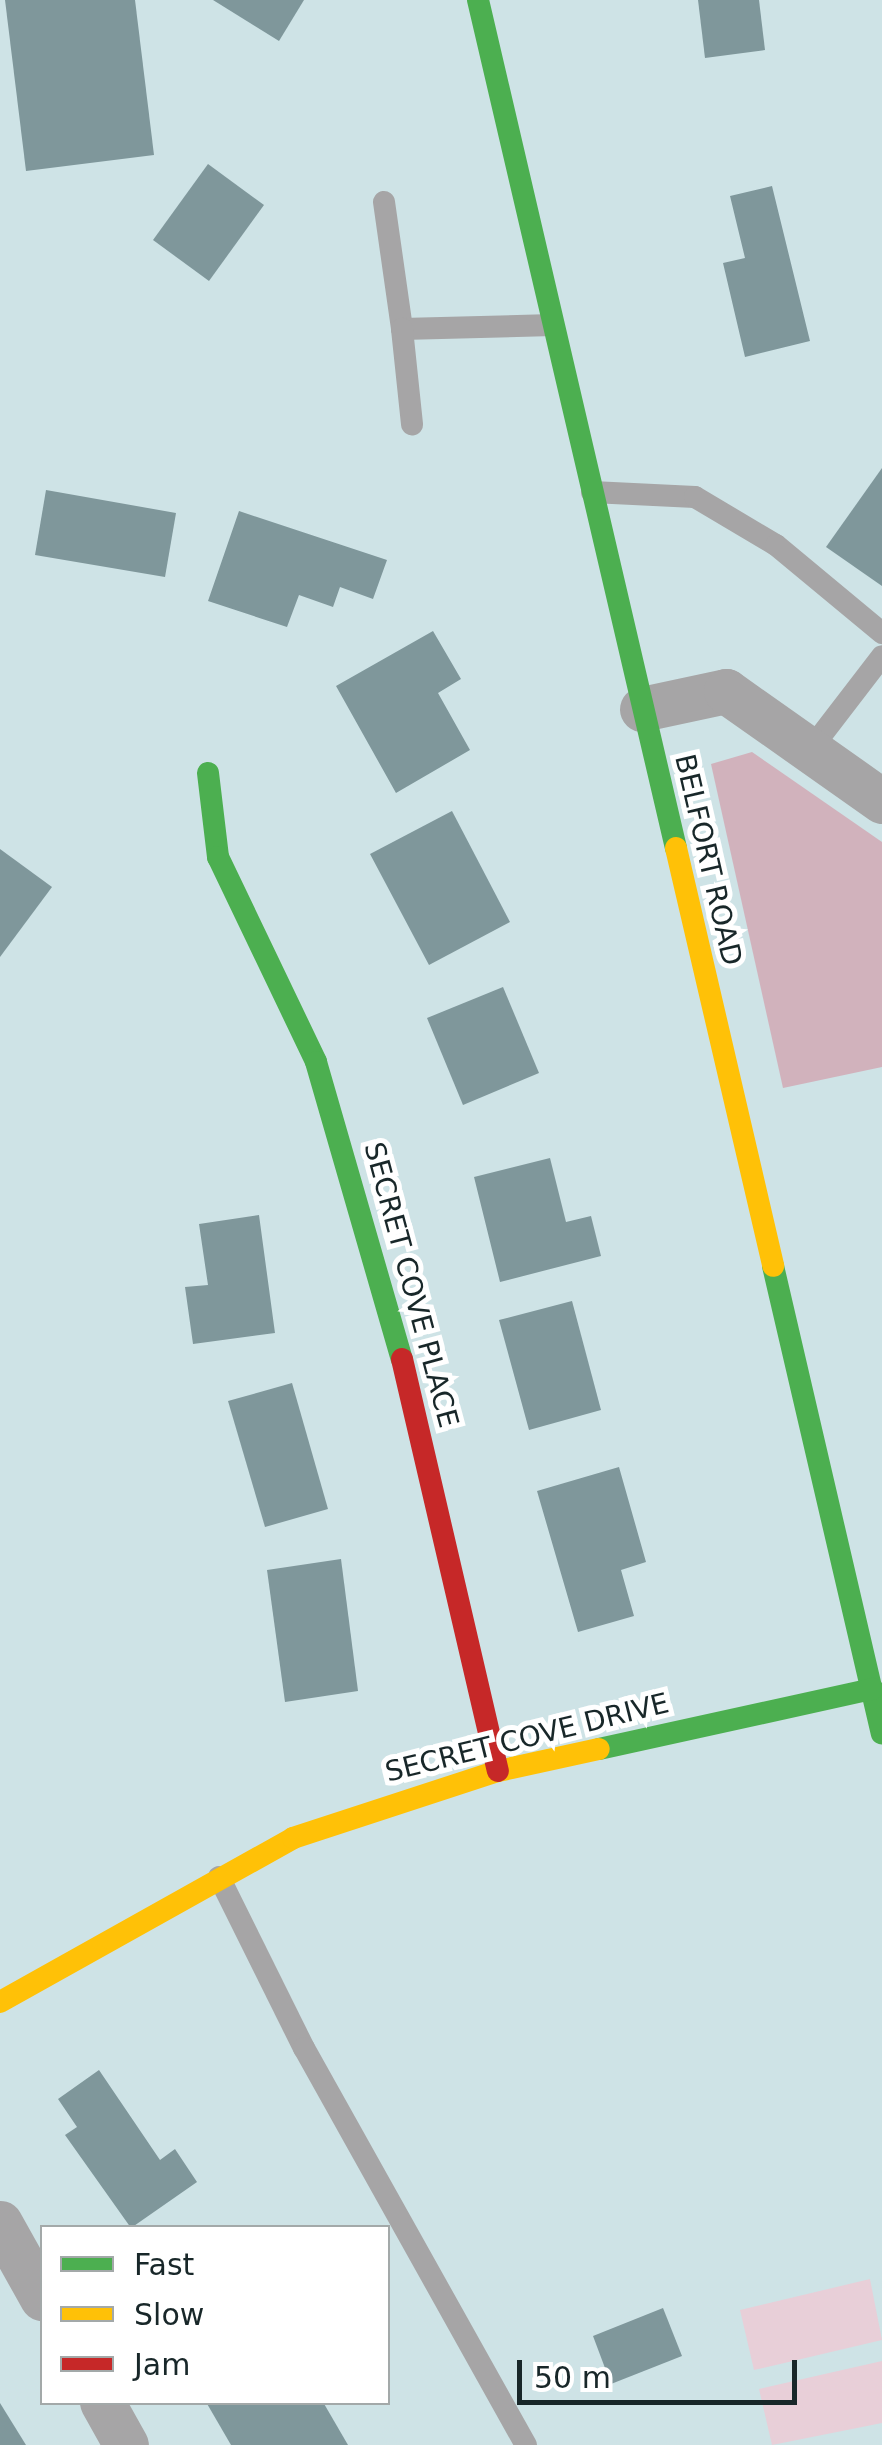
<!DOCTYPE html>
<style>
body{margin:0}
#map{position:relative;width:882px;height:2445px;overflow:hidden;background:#cee3e6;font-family:"DejaVu Sans",sans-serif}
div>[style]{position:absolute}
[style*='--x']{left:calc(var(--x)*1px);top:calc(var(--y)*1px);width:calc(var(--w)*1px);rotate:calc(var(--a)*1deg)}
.green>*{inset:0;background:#e8cfd8}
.forest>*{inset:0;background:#d1b2bc}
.building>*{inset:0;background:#7f979b}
.lane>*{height:22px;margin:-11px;padding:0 11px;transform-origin:11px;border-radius:11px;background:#a6a5a6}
.street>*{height:45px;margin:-22.5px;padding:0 22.5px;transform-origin:22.5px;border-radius:22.5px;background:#a6a5a6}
.fast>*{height:22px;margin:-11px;padding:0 11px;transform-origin:11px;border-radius:11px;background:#4caf50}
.slow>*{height:22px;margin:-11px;padding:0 11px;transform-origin:11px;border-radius:11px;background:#ffc107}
.jam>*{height:22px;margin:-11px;padding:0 11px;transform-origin:11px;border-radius:11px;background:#c62828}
span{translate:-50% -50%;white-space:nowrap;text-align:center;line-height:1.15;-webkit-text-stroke:10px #fff;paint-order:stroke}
.street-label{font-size:28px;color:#182729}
.legend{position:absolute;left:40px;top:2225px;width:350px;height:180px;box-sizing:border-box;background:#fff;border:2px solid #a3a9a9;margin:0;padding:12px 18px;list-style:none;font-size:30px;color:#182729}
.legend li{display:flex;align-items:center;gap:20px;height:50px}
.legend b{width:50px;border:2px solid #a3a9a9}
.scale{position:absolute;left:517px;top:2360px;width:280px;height:45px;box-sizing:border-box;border:5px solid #182729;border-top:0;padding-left:12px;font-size:30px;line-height:35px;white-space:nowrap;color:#182729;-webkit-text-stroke:8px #fff;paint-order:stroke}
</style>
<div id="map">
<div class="green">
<div style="clip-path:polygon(870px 2279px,882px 2340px,754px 2370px,740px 2310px)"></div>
<div style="clip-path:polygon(882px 2361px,882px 2423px,772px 2445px,759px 2389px)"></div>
</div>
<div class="forest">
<div style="clip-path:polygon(752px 752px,882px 842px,882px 1067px,783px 1088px,711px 764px)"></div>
</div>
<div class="building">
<div style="clip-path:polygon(5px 0,135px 0,154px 155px,26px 171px)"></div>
<div style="clip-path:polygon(213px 0,304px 0,279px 41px)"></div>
<div style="clip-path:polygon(698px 0,759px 0,765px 50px,705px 58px)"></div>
<div style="clip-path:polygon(208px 164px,264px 205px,209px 281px,153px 240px)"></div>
<div style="clip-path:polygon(772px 186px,810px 341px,745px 357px,723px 263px,745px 258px,730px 196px)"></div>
<div style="clip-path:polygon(882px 468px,882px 586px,826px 547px)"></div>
<div style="clip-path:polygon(46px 490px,176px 513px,165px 577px,35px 555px)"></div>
<div style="clip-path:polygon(239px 511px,387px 560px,373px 599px,340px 587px,333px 607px,299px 595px,287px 627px,208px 601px)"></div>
<div style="clip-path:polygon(433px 631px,461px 679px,438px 693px,470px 750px,396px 793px,336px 686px)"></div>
<div style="clip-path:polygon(452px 811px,510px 922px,429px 965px,370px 854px)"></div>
<div style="clip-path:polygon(0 849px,52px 887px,0 957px)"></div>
<div style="clip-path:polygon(503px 987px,539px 1073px,463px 1105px,427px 1018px)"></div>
<div style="clip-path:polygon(550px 1158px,566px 1222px,591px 1216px,601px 1256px,500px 1282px,474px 1177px)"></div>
<div style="clip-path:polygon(259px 1215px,275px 1333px,193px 1344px,185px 1287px,208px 1285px,199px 1224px)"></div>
<div style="clip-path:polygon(572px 1301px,601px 1410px,529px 1430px,499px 1320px)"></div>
<div style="clip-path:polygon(292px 1383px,328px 1509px,265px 1527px,228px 1401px)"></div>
<div style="clip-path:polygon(619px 1467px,646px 1562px,621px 1570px,634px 1616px,578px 1632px,537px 1491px)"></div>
<div style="clip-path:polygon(341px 1559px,358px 1691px,285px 1702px,267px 1570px)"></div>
<div style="clip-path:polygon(99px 2070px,160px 2160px,175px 2149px,197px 2182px,131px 2228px,65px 2135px,77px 2127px,58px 2099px)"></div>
<div style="clip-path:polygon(663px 2308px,682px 2356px,611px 2384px,593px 2336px)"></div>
<div style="clip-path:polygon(206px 2402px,323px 2402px,348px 2445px,231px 2445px)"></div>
<div style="clip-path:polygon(0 2403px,26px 2445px,0 2445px)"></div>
</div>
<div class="lane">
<div style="--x:384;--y:202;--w:128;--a:81.9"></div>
<div style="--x:402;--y:329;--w:151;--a:-1.5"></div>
<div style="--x:402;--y:329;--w:96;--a:84"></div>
<div style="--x:592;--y:492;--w:103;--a:2.8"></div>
<div style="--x:695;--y:497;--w:94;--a:30.7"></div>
<div style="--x:776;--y:545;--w:138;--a:39.7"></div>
<div style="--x:810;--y:750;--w:118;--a:-52.5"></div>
<div style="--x:219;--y:1877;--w:191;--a:63.6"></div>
<div style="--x:304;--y:2048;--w:455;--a:60.8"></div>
</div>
<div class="street">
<div style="--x:642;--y:709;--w:86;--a:-12.1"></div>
<div style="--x:726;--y:691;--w:191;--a:35.2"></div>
<div style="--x:0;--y:2223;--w:86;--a:60.8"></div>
<div style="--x:102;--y:2402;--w:49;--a:60.8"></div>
</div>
<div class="fast">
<div style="--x:478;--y:0;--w:871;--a:76.86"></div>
<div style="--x:208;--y:773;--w:85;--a:83.2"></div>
<div style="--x:218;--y:857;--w:227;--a:64.4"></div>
<div style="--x:316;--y:1062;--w:309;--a:73.9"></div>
<div style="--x:773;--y:1266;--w:480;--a:76.9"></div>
<div style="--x:599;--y:1749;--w:280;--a:-12.4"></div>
</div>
<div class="slow">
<div style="--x:676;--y:848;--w:429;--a:76.9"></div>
<div style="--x:0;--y:2002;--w:336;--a:-29.2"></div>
<div style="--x:293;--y:1838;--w:216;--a:-18.1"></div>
<div style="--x:498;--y:1771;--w:103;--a:-12.3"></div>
</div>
<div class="jam">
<div style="--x:402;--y:1359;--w:423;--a:76.9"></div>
</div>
<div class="street-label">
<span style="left:708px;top:860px;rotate:77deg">BELFORT ROAD</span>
<span style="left:411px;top:1285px;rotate:75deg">SECRET COVE PLACE</span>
<span style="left:527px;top:1738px;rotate:-14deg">SECRET COVE DRIVE</span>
</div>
<ul class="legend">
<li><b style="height:12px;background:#4caf50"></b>Fast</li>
<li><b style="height:12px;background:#ffc107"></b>Slow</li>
<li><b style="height:12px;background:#c62828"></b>Jam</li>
</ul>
<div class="scale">50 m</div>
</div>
